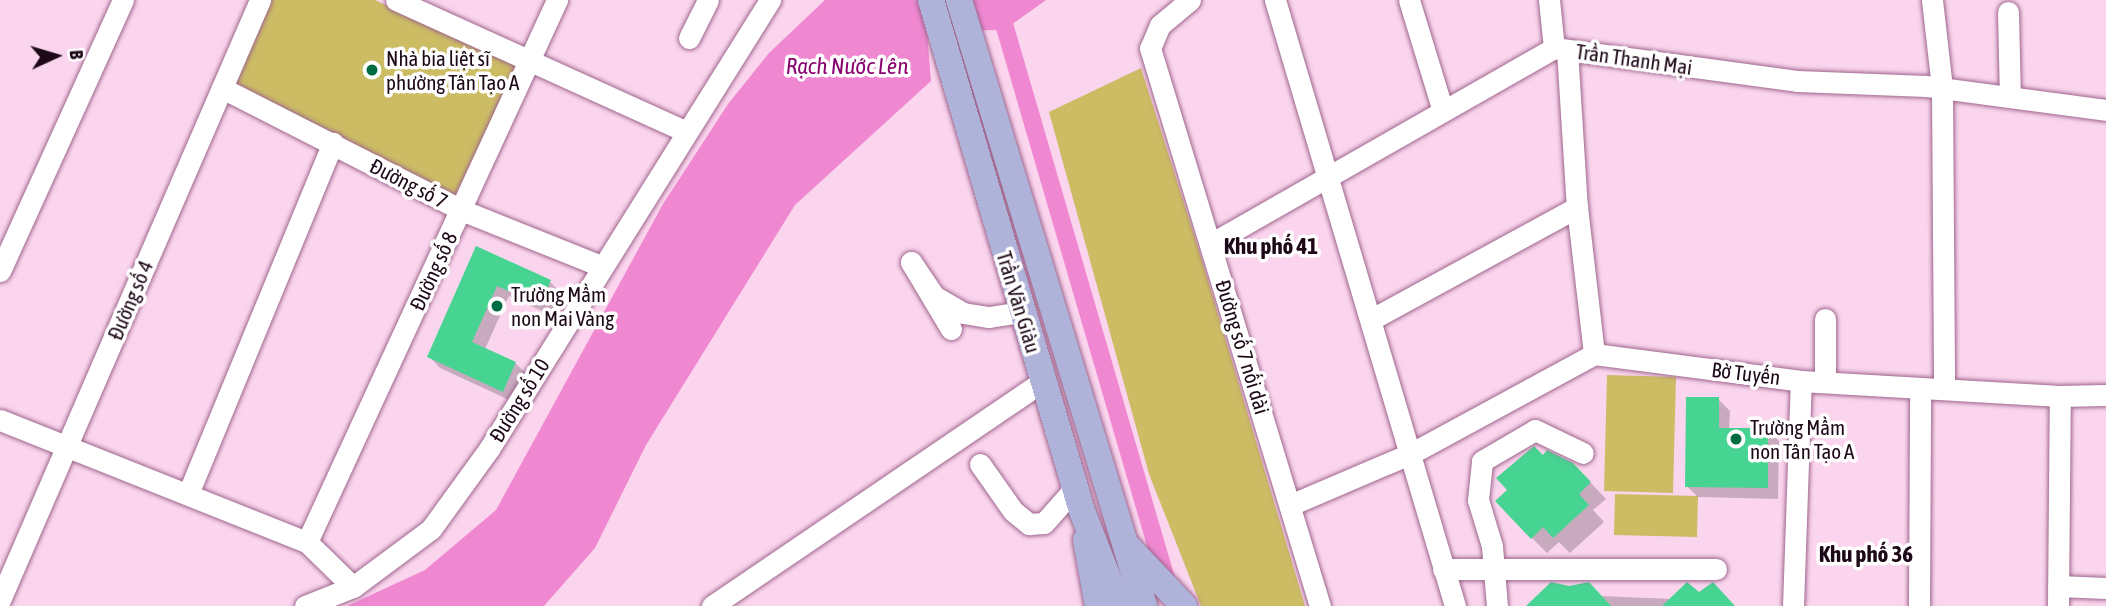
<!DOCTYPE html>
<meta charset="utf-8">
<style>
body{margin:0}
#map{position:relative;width:2106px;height:606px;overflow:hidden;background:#fbd5ee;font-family:"Asap Condensed",sans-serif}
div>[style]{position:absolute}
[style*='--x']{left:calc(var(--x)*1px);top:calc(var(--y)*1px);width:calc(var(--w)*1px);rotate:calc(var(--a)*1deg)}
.green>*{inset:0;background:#ccbc64}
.water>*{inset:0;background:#ef88d1}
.shadow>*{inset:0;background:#0003}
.canal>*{height:18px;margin:-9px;padding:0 9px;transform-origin:9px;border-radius:9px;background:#ef88d1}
.building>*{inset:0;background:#47d391}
.roads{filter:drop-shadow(0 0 2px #9e668d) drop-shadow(0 0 2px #9e668d)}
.minor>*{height:21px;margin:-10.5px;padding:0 10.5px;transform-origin:10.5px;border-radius:10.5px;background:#fff}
.major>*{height:26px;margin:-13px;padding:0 13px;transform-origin:13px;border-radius:13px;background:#afb3da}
.dots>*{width:19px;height:19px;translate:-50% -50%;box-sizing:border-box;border:4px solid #fff;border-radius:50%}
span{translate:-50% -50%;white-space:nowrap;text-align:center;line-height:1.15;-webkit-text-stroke:7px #fff;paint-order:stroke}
.poi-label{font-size:21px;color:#1c0816}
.left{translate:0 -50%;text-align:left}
.street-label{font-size:21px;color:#1c0816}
.water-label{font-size:23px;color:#88036f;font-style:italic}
.neighbourhood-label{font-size:23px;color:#1c0816;font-weight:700}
.north{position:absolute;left:21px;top:21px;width:70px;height:70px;-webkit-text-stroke:5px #fff;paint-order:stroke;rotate:86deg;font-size:19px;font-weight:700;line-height:28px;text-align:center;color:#1c0816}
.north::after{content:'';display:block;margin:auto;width:24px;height:32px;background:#1c0816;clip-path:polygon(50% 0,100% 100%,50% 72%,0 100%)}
</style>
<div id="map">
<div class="green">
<div style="clip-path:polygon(268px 0,375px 0,517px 66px,455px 196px,233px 83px)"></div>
<div style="clip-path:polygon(1141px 68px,1199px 250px,1305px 606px,1201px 606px,1149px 474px,1049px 112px)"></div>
<div style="clip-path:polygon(1607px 375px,1676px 377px,1673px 493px,1604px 491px)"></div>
<div style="clip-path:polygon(1615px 494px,1698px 496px,1697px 537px,1614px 535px)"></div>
</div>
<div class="water">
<div style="clip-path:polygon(825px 0,1046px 0,1004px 30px,927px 31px,931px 81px,795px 205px,646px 445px,595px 548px,544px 606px,347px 606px,425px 570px,496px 510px,663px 204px,728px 104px,769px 53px)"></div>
</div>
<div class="shadow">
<div style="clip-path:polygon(477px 248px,550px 282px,561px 293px,551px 315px,509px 296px,485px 349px,515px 363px,527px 374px,514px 402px,440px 368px,429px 356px)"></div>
<div style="clip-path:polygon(1718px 399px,1730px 411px,1729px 429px,1768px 430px,1779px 441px,1778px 499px,1698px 497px,1687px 486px)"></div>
<div style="clip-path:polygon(1543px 457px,1589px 481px,1606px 499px,1593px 510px,1604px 522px,1570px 553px,1559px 542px,1547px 553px,1532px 538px)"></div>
<div style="clip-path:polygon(1699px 594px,1734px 606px,1528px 606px,1601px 596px,1672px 599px)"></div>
</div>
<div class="canal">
<div style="--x:997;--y:0;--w:610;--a:73.73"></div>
</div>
<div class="building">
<div style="clip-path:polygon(476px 246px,551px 280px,540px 305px,497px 286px,472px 342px,516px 362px,503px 392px,427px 357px)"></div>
<div style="clip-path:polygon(1686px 397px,1719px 397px,1719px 428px,1768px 428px,1768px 488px,1685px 487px)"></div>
<div style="clip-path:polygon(1534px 446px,1543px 455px,1547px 450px,1573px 463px,1591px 482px,1579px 494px,1589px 505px,1553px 538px,1543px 527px,1531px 539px,1495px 501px,1507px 490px,1496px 478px)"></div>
<div style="clip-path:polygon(1551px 582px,1569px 586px,1589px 582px,1611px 606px,1526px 606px)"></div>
<div style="clip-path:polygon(1687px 582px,1699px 592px,1713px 582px,1735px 606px,1662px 606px)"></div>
</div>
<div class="roads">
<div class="minor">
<div style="--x:396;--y:0;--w:317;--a:24.4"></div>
<div style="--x:1190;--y:0;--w:39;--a:140"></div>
<div style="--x:1160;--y:25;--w:25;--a:113"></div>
<div style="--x:1150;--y:48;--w:583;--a:73.06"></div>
<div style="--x:1275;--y:0;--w:632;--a:73.46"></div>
<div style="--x:1409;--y:0;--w:116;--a:73"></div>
<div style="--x:1549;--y:0;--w:48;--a:84.1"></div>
<div style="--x:1932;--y:0;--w:89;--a:83.5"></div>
<div style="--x:1942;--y:88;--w:300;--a:89.6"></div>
<div style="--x:2008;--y:12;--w:85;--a:88.7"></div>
<div style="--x:689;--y:38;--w:42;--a:-63.4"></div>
<div style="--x:1567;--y:50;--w:157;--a:86.4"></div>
<div style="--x:1577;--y:207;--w:148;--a:83.4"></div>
<div style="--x:222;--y:88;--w:268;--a:27"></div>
<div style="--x:461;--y:210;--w:151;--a:21.8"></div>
<div style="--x:1212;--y:243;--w:394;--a:-29.7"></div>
<div style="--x:1554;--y:48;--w:245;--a:7.7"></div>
<div style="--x:1797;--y:81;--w:129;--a:2.2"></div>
<div style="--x:1926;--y:86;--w:182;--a:7.6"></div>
<div style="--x:0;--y:271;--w:298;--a:-65.6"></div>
<div style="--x:1372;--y:319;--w:234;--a:-28.6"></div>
<div style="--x:1825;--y:319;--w:63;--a:90"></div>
<div style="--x:951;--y:329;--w:78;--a:-120.8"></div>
<div style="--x:911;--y:262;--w:41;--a:55.9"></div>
<div style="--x:934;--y:296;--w:34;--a:30"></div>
<div style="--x:963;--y:313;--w:26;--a:9"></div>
<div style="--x:989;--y:317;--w:33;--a:-9"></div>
<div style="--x:0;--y:420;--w:330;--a:21.7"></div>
<div style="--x:307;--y:542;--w:64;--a:44.4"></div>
<div style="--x:980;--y:464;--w:57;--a:54.9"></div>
<div style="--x:1013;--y:511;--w:21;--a:39"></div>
<div style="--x:1029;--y:524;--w:15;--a:-4"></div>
<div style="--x:1044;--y:523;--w:47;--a:-48.5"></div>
<div style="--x:188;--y:494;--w:380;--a:-67.6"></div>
<div style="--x:1290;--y:505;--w:133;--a:-23.1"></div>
<div style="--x:1412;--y:453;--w:207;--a:-28.5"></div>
<div style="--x:1594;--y:354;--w:209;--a:7.4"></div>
<div style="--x:1801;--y:381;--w:259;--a:3.3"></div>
<div style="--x:2060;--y:396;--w:46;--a:-1.2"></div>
<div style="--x:307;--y:542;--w:597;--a:-65.24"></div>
<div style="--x:1443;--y:569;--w:273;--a:0"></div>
<div style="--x:2058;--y:586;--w:48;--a:2.4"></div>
<div style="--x:0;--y:600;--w:654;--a:-66.57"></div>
<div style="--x:305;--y:606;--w:52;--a:-21.6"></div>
<div style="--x:353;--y:587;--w:97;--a:-36.6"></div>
<div style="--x:431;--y:529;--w:99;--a:-54.1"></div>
<div style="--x:489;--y:449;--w:530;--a:-57.96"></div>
<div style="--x:712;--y:606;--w:400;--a:-34.2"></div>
<div style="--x:1497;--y:606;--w:60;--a:-94.8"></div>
<div style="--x:1492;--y:546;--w:48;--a:-106.9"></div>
<div style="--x:1478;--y:500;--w:39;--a:-84"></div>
<div style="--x:1482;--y:461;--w:61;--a:-30.3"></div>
<div style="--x:1535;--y:430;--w:53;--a:25.6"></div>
<div style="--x:1793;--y:606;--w:225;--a:-88"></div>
<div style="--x:1919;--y:606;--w:216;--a:-89.7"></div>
<div style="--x:2058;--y:606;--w:210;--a:-89.5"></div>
</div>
<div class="major">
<div style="--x:931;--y:0;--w:533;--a:73.54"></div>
<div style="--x:1082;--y:511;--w:102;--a:68.7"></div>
<div style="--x:959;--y:0;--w:634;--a:73.02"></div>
<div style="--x:1086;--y:540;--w:67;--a:79.7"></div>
<div style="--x:1130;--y:549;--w:79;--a:46.5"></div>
</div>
</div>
<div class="dots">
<div style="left:372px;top:70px;background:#006c43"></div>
<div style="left:497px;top:306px;background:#006c43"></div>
<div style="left:1736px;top:439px;background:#006c43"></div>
</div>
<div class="poi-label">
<span class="left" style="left:386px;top:70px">Nhà bia liệt sĩ<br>phường Tân Tạo A</span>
<span class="left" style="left:511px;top:306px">Trường Mầm<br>non Mai Vàng</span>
<span class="left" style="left:1750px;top:439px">Trường Mầm<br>non Tân Tạo A</span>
</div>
<div class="street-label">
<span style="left:1634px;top:59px;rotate:8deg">Trần Thanh Mại</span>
<span style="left:409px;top:183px;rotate:27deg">Đường số 7</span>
<span style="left:433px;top:271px;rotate:-65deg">Đường số 8</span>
<span style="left:130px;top:300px;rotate:-67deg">Đường số 4</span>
<span style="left:1019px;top:302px;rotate:73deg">Trần Văn Giàu</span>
<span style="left:1243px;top:347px;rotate:73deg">Đường số 7 nối dài</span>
<span style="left:1746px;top:373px;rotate:7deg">Bờ Tuyến</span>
<span style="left:519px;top:400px;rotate:-58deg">Đường số 10</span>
</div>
<div class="water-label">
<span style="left:847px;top:66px">Rạch Nước Lên</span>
</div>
<div class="neighbourhood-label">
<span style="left:1271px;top:246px">Khu phố 41</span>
<span style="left:1866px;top:554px">Khu phố 36</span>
</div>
<div class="north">B</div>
</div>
